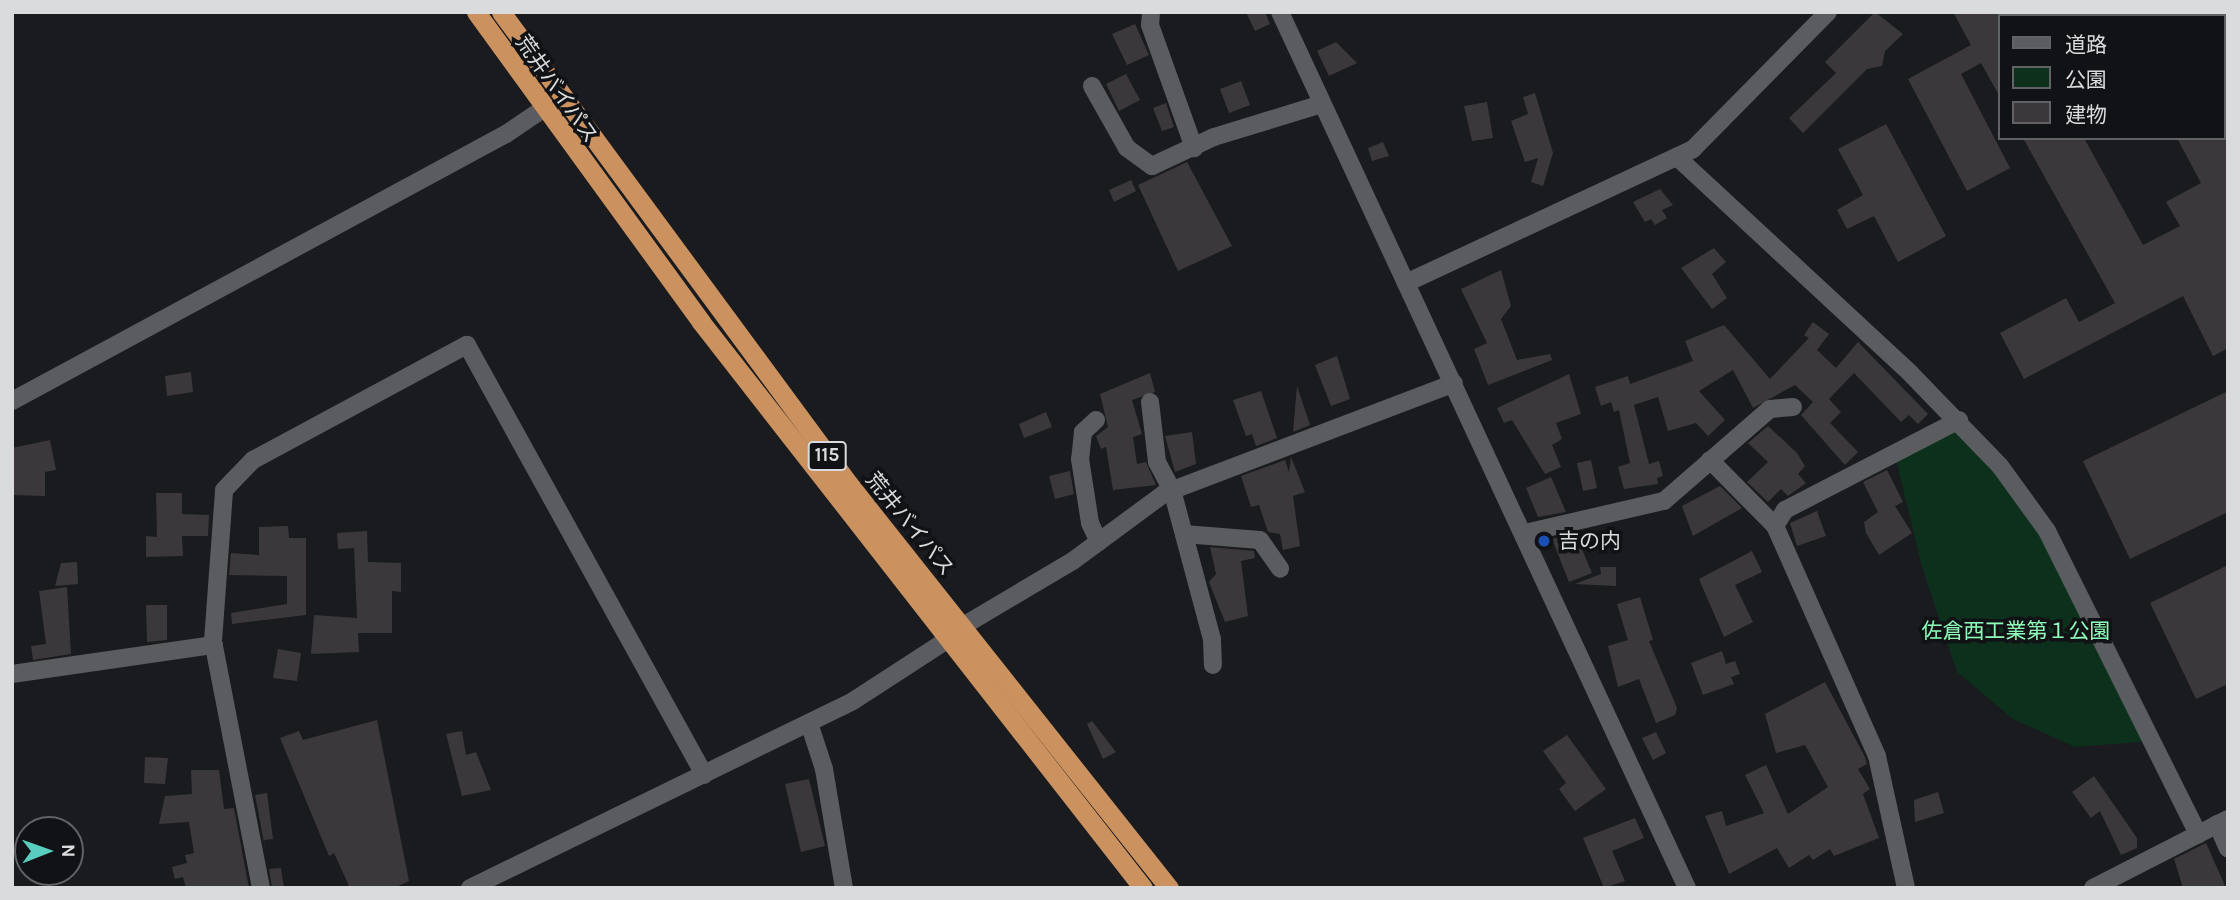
<!DOCTYPE html>
<meta charset="utf-8">
<style>
body{margin:0}
#map{position:relative;width:2240px;height:900px;overflow:hidden;background:#1a1b1e;font-family:Karla,"Noto Sans JP",sans-serif}
div>[style]{position:absolute}
[style*='--x']{left:calc(var(--x)*1px);top:calc(var(--y)*1px);width:calc(var(--w)*1px);rotate:calc(var(--a)*1deg)}
.green>*{inset:0;background:#0c301c}
.building>*{inset:0;background:#3a383a}
.minor>*{height:18px;margin:-9px;padding:0 9px;transform-origin:9px;border-radius:9px;background:#5b5c5f}
.tertiary>*{height:18px;margin:-9px;padding:0 9px;transform-origin:9px;border-radius:9px;background:#5b5c5f}
.trunk>*{height:19px;margin:-9.5px;padding:0 9.5px;transform-origin:9.5px;border-radius:9.5px;background:#cb925f}
.dots>*{width:19px;height:19px;translate:-50% -50%;box-sizing:border-box;border:4px solid #111215;border-radius:50%}
span{translate:-50% -50%;white-space:nowrap;text-align:center;line-height:1.15;-webkit-text-stroke:7px #111215;paint-order:stroke}
.shield-label span{padding:2px 5px;background:#111215;border:2px solid;border-radius:5px;-webkit-text-stroke-width:0}
.shield-label{font-size:19px;color:#dadbdd;font-weight:700}
.street-label{font-size:21px;color:#dadbdd}
.poi-label{font-size:21px;color:#dadbdd}
.left{translate:0 -50%;text-align:left}
.park-label{font-size:21px;color:#8dfab7}
.frame{position:absolute;inset:0;border:14px solid #dadbdd;pointer-events:none}
.legend{position:absolute;left:1998px;top:14px;width:228px;height:126px;box-sizing:border-box;background:#111215;border:2px solid #616265;margin:0;padding:9px 12px;list-style:none;font-size:21px;color:#dadbdd}
.legend li{display:flex;align-items:center;gap:14px;height:35px}
.legend b{width:35px;border:2px solid #616265}
.north{position:absolute;left:14px;top:816px;width:70px;height:70px;box-sizing:border-box;background:#111215;border:2px solid #616265;border-radius:50%;rotate:89deg;font-size:19px;font-weight:700;line-height:28px;text-align:center;color:#dadbdd}
.north::after{content:'';display:block;margin:auto;width:24px;height:32px;background:#59cebf;clip-path:polygon(50% 0,100% 100%,50% 72%,0 100%)}
</style>
<div id="map">
<div class="green">
<div style="clip-path:polygon(1957px 426px,2046px 537px,2143px 738px,2140px 742px,2075px 747px,2013px 719px,1957px 672px,1922px 567px,1896px 459px)"></div>
</div>
<div class="building">
<div style="clip-path:polygon(1246px 12px,1265px 12px,1270px 24px,1255px 31px)"></div>
<div style="clip-path:polygon(1875px 12px,1903px 34px,1885px 51px,1882px 66px,1867px 69px,1803px 133px,1789px 118px,1836px 73px,1825px 62px)"></div>
<div style="clip-path:polygon(1953px 12px,2000px 12px,2000px 97px,1981px 63px,1961px 74px,2010px 168px,1967px 191px,1908px 79px,1971px 45px)"></div>
<div style="clip-path:polygon(1135px 24px,1149px 55px,1127px 65px,1112px 34px)"></div>
<div style="clip-path:polygon(1336px 42px,1357px 63px,1329px 76px,1317px 51px)"></div>
<div style="clip-path:polygon(1126px 74px,1140px 100px,1119px 111px,1106px 84px)"></div>
<div style="clip-path:polygon(1241px 81px,1250px 105px,1229px 113px,1220px 89px)"></div>
<div style="clip-path:polygon(1535px 93px,1553px 153px,1543px 186px,1531px 182px,1538px 158px,1525px 162px,1511px 121px,1528px 114px,1523px 97px)"></div>
<div style="clip-path:polygon(1487px 102px,1493px 138px,1472px 141px,1464px 106px)"></div>
<div style="clip-path:polygon(1166px 103px,1174px 127px,1162px 131px,1153px 108px)"></div>
<div style="clip-path:polygon(1886px 124px,1946px 236px,1898px 262px,1874px 216px,1847px 229px,1837px 210px,1863px 195px,1838px 149px)"></div>
<div style="clip-path:polygon(2023px 138px,2084px 138px,2143px 245px,2180px 226px,2166px 202px,2201px 183px,2177px 138px,2228px 138px,2228px 348px,2213px 356px,2183px 296px,2024px 379px,2000px 333px,2066px 298px,2079px 322px,2115px 303px)"></div>
<div style="clip-path:polygon(1383px 142px,1389px 156px,1372px 161px,1368px 148px)"></div>
<div style="clip-path:polygon(1187px 162px,1232px 246px,1178px 271px,1138px 185px)"></div>
<div style="clip-path:polygon(1131px 180px,1136px 191px,1114px 202px,1109px 190px)"></div>
<div style="clip-path:polygon(1660px 189px,1673px 205px,1662px 210px,1667px 218px,1655px 225px,1651px 219px,1645px 222px,1633px 202px)"></div>
<div style="clip-path:polygon(1714px 248px,1726px 262px,1712px 274px,1727px 298px,1712px 309px,1681px 268px)"></div>
<div style="clip-path:polygon(1501px 270px,1511px 306px,1501px 319px,1517px 360px,1550px 354px,1552px 360px,1488px 385px,1474px 349px,1487px 343px,1461px 289px)"></div>
<div style="clip-path:polygon(1813px 322px,1829px 334px,1817px 350px,1836px 368px,1858px 342px,1928px 414px,1918px 424px,1909px 415px,1901px 422px,1854px 373px,1829px 399px,1841px 412px,1830px 423px,1858px 452px,1845px 465px,1801px 415px,1813px 402px,1795px 385px,1753px 408px,1733px 370px,1699px 391px,1725px 420px,1708px 436px,1696px 423px,1668px 431px,1658px 397px,1634px 405px,1649px 464px,1659px 461px,1663px 476px,1657px 478px,1658px 484px,1624px 489px,1618px 467px,1630px 463px,1619px 410px,1614px 412px,1611px 402px,1601px 406px,1595px 387px,1628px 376px,1630px 384px,1693px 361px,1685px 341px,1724px 325px,1770px 379px,1809px 338px,1804px 335px)"></div>
<div style="clip-path:polygon(1337px 356px,1350px 399px,1331px 406px,1315px 365px)"></div>
<div style="clip-path:polygon(191px 372px,193px 392px,167px 396px,165px 376px)"></div>
<div style="clip-path:polygon(1150px 373px,1155px 392px,1132px 400px,1142px 434px,1133px 437px,1137px 464px,1146px 462px,1156px 485px,1113px 490px,1106px 447px,1101px 449px,1096px 436px,1108px 427px,1100px 394px)"></div>
<div style="clip-path:polygon(1569px 374px,1581px 414px,1556px 423px,1562px 439px,1552px 445px,1561px 467px,1545px 474px,1512px 420px,1504px 423px,1497px 408px)"></div>
<div style="clip-path:polygon(1297px 386px,1310px 425px,1293px 432px)"></div>
<div style="clip-path:polygon(1261px 391px,1277px 438px,1256px 446px,1252px 434px,1246px 436px,1233px 400px)"></div>
<div style="clip-path:polygon(2228px 391px,2228px 512px,2130px 559px,2083px 461px)"></div>
<div style="clip-path:polygon(1046px 412px,1052px 427px,1024px 438px,1019px 424px)"></div>
<div style="clip-path:polygon(1768px 426px,1797px 453px,1805px 466px,1798px 474px,1806px 483px,1788px 496px,1781px 489px,1768px 502px,1747px 482px,1768px 462px,1748px 443px)"></div>
<div style="clip-path:polygon(1192px 432px,1196px 464px,1175px 472px,1165px 436px)"></div>
<div style="clip-path:polygon(50px 440px,56px 470px,45px 472px,45px 496px,12px 495px,12px 448px)"></div>
<div style="clip-path:polygon(1291px 457px,1305px 492px,1293px 496px,1300px 546px,1283px 550px,1280px 534px,1268px 532px,1259px 505px,1251px 507px,1241px 476px,1285px 460px,1289px 472px)"></div>
<div style="clip-path:polygon(1591px 460px,1597px 488px,1583px 491px,1577px 463px)"></div>
<div style="clip-path:polygon(1887px 470px,1903px 502px,1895px 506px,1912px 533px,1879px 555px,1866px 533px,1864px 522px,1878px 512px,1863px 482px)"></div>
<div style="clip-path:polygon(1070px 471px,1074px 494px,1055px 499px,1049px 476px)"></div>
<div style="clip-path:polygon(1551px 477px,1566px 512px,1538px 517px,1526px 488px)"></div>
<div style="clip-path:polygon(1720px 486px,1742px 508px,1693px 536px,1682px 506px)"></div>
<div style="clip-path:polygon(156px 493px,182px 493px,182px 514px,209px 515px,208px 536px,182px 536px,183px 556px,146px 557px,146px 536px,157px 537px)"></div>
<div style="clip-path:polygon(1817px 511px,1826px 536px,1797px 546px,1790px 523px)"></div>
<div style="clip-path:polygon(288px 526px,289px 538px,306px 538px,306px 615px,232px 624px,231px 613px,287px 604px,287px 576px,229px 575px,231px 553px,259px 555px,259px 527px)"></div>
<div style="clip-path:polygon(367px 531px,368px 562px,401px 563px,401px 592px,392px 591px,392px 633px,358px 633px,359px 652px,311px 654px,314px 615px,357px 618px,354px 548px,338px 549px,337px 533px)"></div>
<div style="clip-path:polygon(1575px 533px,1592px 573px,1569px 582px,1552px 539px)"></div>
<div style="clip-path:polygon(1210px 547px,1254px 551px,1255px 558px,1241px 561px,1248px 616px,1225px 622px,1209px 582px,1216px 574px)"></div>
<div style="clip-path:polygon(1752px 551px,1762px 572px,1735px 585px,1753px 622px,1724px 637px,1699px 579px)"></div>
<div style="clip-path:polygon(77px 562px,78px 584px,55px 586px,61px 563px)"></div>
<div style="clip-path:polygon(2228px 565px,2228px 684px,2196px 699px,2150px 603px)"></div>
<div style="clip-path:polygon(1600px 567px,1616px 567px,1616px 586px,1575px 584px,1601px 574px)"></div>
<div style="clip-path:polygon(67px 587px,71px 654px,33px 660px,31px 646px,46px 644px,39px 591px)"></div>
<div style="clip-path:polygon(1640px 597px,1653px 640px,1649px 641px,1677px 708px,1675px 715px,1656px 723px,1639px 679px,1618px 687px,1608px 646px,1628px 640px,1617px 604px)"></div>
<div style="clip-path:polygon(146px 605px,167px 605px,167px 640px,147px 642px)"></div>
<div style="clip-path:polygon(278px 649px,301px 653px,297px 681px,273px 678px)"></div>
<div style="clip-path:polygon(1722px 651px,1726px 664px,1735px 661px,1740px 674px,1731px 677px,1734px 684px,1703px 695px,1691px 663px)"></div>
<div style="clip-path:polygon(1825px 682px,1865px 757px,1867px 764px,1858px 769px,1870px 789px,1863px 794px,1879px 838px,1834px 856px,1830px 849px,1813px 860px,1809px 855px,1789px 868px,1777px 848px,1729px 874px,1705px 816px,1722px 811px,1726px 826px,1764px 813px,1745px 775px,1766px 765px,1788px 814px,1828px 787px,1805px 745px,1776px 753px,1765px 714px)"></div>
<div style="clip-path:polygon(377px 720px,409px 881px,394px 888px,350px 888px,334px 853px,329px 856px,280px 738px,299px 731px,303px 740px)"></div>
<div style="clip-path:polygon(1092px 721px,1116px 752px,1103px 759px,1087px 724px)"></div>
<div style="clip-path:polygon(462px 731px,466px 755px,476px 752px,491px 790px,462px 796px,446px 734px)"></div>
<div style="clip-path:polygon(1656px 732px,1666px 753px,1653px 760px,1642px 738px)"></div>
<div style="clip-path:polygon(1567px 735px,1606px 789px,1575px 811px,1559px 789px,1566px 783px,1543px 751px)"></div>
<div style="clip-path:polygon(145px 757px,168px 758px,165px 784px,144px 783px)"></div>
<div style="clip-path:polygon(191px 770px,219px 770px,224px 809px,234px 808px,249px 888px,186px 888px,183px 877px,175px 879px,172px 867px,187px 863px,185px 855px,194px 853px,189px 822px,159px 824px,165px 796px,192px 794px)"></div>
<div style="clip-path:polygon(2094px 776px,2137px 838px,2137px 848px,2121px 855px,2100px 811px,2091px 818px,2072px 792px)"></div>
<div style="clip-path:polygon(809px 779px,825px 846px,801px 852px,785px 784px)"></div>
<div style="clip-path:polygon(1938px 792px,1944px 813px,1915px 822px,1914px 800px)"></div>
<div style="clip-path:polygon(267px 793px,273px 839px,264px 840px,266px 853px,255px 795px)"></div>
<div style="clip-path:polygon(1635px 818px,1644px 838px,1612px 851px,1625px 881px,1604px 888px,1583px 838px)"></div>
<div style="clip-path:polygon(2206px 843px,2226px 888px,2183px 888px,2174px 859px)"></div>
<div style="clip-path:polygon(281px 868px,284px 888px,272px 888px,269px 869px)"></div>
</div>
<div class="minor">
<div style="--x:1151;--y:12;--w:13;--a:94"></div>
<div style="--x:1150;--y:25;--w:131;--a:70.3"></div>
<div style="--x:1092;--y:86;--w:71;--a:60.6"></div>
<div style="--x:1127;--y:148;--w:31;--a:36"></div>
<div style="--x:1152;--y:166;--w:68;--a:-25.1"></div>
<div style="--x:1214;--y:137;--w:113;--a:-17"></div>
<div style="--x:1677;--y:157;--w:318;--a:42.8"></div>
<div style="--x:1910;--y:373;--w:129;--a:45.9"></div>
<div style="--x:2000;--y:466;--w:80;--a:54.1"></div>
<div style="--x:2047;--y:531;--w:339;--a:63.5"></div>
<div style="--x:1406;--y:283;--w:317;--a:-25"></div>
<div style="--x:1693;--y:149;--w:192;--a:-45.4"></div>
<div style="--x:12;--y:401;--w:562;--a:-28.39"></div>
<div style="--x:506;--y:134;--w:45;--a:-34"></div>
<div style="--x:1150;--y:402;--w:60;--a:83.3"></div>
<div style="--x:1157;--y:462;--w:32;--a:62"></div>
<div style="--x:1172;--y:490;--w:154;--a:75"></div>
<div style="--x:1212;--y:639;--w:26;--a:88"></div>
<div style="--x:1096;--y:420;--w:18;--a:137"></div>
<div style="--x:1083;--y:432;--w:27;--a:96"></div>
<div style="--x:1080;--y:459;--w:65;--a:81.1"></div>
<div style="--x:1090;--y:523;--w:21;--a:65"></div>
<div style="--x:1710;--y:460;--w:93;--a:45.4"></div>
<div style="--x:1525;--y:533;--w:143;--a:-13"></div>
<div style="--x:1664;--y:501;--w:140;--a:-41"></div>
<div style="--x:1770;--y:409;--w:23;--a:-5"></div>
<div style="--x:1184;--y:534;--w:76;--a:4.5"></div>
<div style="--x:1260;--y:540;--w:35;--a:55"></div>
<div style="--x:963;--y:626;--w:129;--a:-30.7"></div>
<div style="--x:1074;--y:560;--w:113;--a:-36.4"></div>
<div style="--x:1165;--y:493;--w:309;--a:-20.8"></div>
<div style="--x:12;--y:674;--w:204;--a:-8.2"></div>
<div style="--x:809;--y:723;--w:48;--a:71.9"></div>
<div style="--x:824;--y:769;--w:121;--a:80.5"></div>
<div style="--x:2217;--y:824;--w:27;--a:66"></div>
<div style="--x:261;--y:888;--w:252;--a:-101"></div>
<div style="--x:213;--y:641;--w:151;--a:-85.8"></div>
<div style="--x:224;--y:490;--w:42;--a:-46"></div>
<div style="--x:253;--y:460;--w:243;--a:-28.3"></div>
<div style="--x:467;--y:345;--w:491;--a:61.1"></div>
<div style="--x:470;--y:888;--w:426;--a:-26"></div>
<div style="--x:853;--y:701;--w:112;--a:-33"></div>
<div style="--x:1906;--y:888;--w:135;--a:-102.4"></div>
<div style="--x:1877;--y:756;--w:252;--a:-113.9"></div>
<div style="--x:1775;--y:526;--w:19;--a:-58"></div>
<div style="--x:1785;--y:510;--w:196;--a:-27.3"></div>
<div style="--x:2093;--y:888;--w:152;--a:-27.1"></div>
</div>
<div class="tertiary">
<div style="--x:1280;--y:12;--w:966;--a:65.08"></div>
</div>
<div class="trunk">
<div style="--x:476;--y:12;--w:383;--a:54"></div>
<div style="--x:701;--y:322;--w:718;--a:52.01"></div>
<div style="--x:501;--y:12;--w:585;--a:53.62"></div>
<div style="--x:848;--y:483;--w:517;--a:51.6"></div>
</div>
<div class="dots">
<div style="left:1544px;top:541px;background:#1a4fb4"></div>
</div>
<div class="shield-label">
<span style="left:827px;top:456px">115</span>
</div>
<div class="street-label">
<span style="left:557px;top:89px;rotate:55deg">荒井バイパス</span>
<span style="left:910px;top:524px;rotate:51deg">荒井バイパス</span>
</div>
<div class="poi-label">
<span class="left" style="left:1558px;top:541px">吉の内</span>
</div>
<div class="park-label">
<span style="left:2016px;top:631px">佐倉西工業第１公園</span>
</div>
<div class="frame"></div>
<ul class="legend">
<li><b style="height:9px;background:#5b5c5f"></b>道路</li>
<li><b style="height:19px;background:#0c301c"></b>公園</li>
<li><b style="height:19px;background:#3a383a"></b>建物</li>
</ul>
<div class="north">N</div>
</div>
